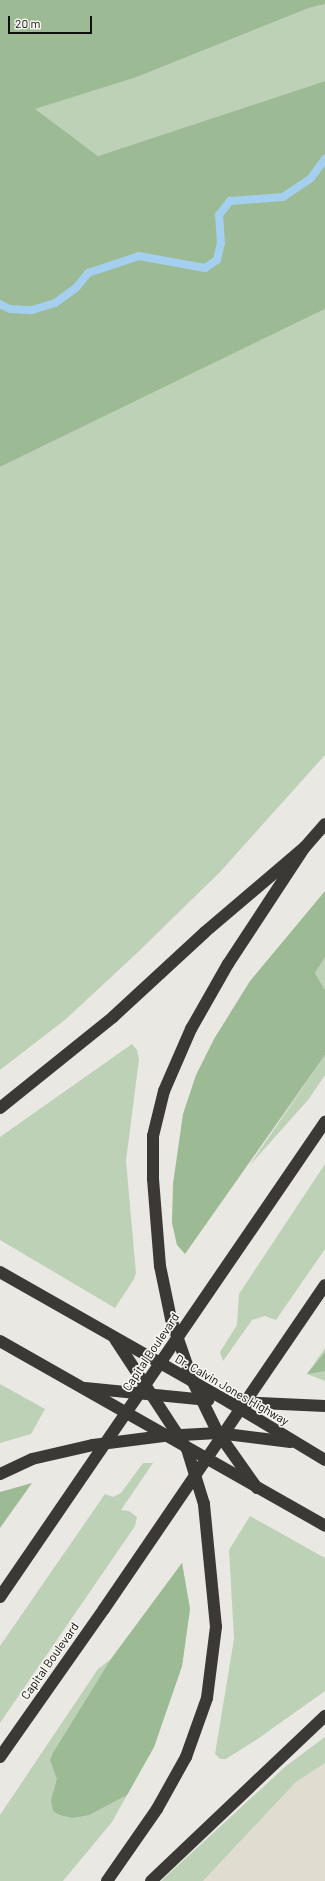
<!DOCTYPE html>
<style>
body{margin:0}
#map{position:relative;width:325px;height:1881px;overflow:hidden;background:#eae8e2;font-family:Barlow,sans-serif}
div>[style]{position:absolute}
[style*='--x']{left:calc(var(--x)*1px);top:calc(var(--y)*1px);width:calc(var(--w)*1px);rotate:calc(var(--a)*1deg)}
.built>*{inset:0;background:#e1dcd0}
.green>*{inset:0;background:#bdd1b7}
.forest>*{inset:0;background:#9cba93}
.stream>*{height:8px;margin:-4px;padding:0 4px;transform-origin:4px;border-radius:4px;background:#a4cfef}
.highway>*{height:12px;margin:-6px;padding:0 6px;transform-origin:6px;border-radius:6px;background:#3b3935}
span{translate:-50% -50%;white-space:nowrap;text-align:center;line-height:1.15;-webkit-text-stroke:3.5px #f7f5ef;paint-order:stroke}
.street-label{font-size:12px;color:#0f0f0d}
.scale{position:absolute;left:8px;top:16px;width:84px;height:18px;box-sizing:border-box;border:2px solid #0f0f0d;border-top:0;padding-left:5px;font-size:12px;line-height:14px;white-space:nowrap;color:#0f0f0d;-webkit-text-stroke:3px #f7f5ef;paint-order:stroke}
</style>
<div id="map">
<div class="built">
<div style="clip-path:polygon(325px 1763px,325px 1881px,203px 1881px,296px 1782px)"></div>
</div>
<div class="green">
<div style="clip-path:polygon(325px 4px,325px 81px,98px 156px,34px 109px,137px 77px,309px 8px)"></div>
<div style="clip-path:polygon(325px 309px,325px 755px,220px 872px,137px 953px,66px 1019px,0 1070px,0 467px)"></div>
<div style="clip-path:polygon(325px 957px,325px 990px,315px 973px)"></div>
<div style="clip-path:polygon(132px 1044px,137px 1050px,139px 1059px,126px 1161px,136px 1273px,134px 1279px,115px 1308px,0 1240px,0 1137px)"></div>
<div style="clip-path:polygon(325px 1055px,325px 1075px,308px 1100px,249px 1166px)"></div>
<div style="clip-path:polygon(325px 1164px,325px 1249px,276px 1320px,265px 1316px,252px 1320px,223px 1361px,220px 1352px,237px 1325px,239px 1294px)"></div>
<div style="clip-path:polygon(325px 1348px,325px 1381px,307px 1374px)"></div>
<div style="clip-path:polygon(0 1384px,45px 1409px,31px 1434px,0 1443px)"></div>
<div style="clip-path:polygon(143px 1463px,153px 1463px,121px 1510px,129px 1511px,137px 1517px,135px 1526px,0 1723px,0 1646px,105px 1494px,113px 1497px,121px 1493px)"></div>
<div style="clip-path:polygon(250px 1516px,325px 1558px,325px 1691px,259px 1738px,226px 1759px,220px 1759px,215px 1754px,234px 1639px,229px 1550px)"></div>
<div style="clip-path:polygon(182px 1563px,190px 1609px,182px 1666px,154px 1747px,112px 1822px,63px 1881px,0 1881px,0 1815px,98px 1669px,111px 1659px)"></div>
<div style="clip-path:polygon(325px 1737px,325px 1763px,296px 1782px,203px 1881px,161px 1881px,286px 1766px)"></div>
</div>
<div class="forest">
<div style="clip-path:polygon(0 0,325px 0,325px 4px,309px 8px,137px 77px,35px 109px,98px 156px,325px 81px,325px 309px,0 467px)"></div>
<div style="clip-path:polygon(325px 891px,325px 957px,315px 973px,325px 990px,325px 1055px,185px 1254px,177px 1245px,172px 1223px,173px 1184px,183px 1114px,196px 1075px,214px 1039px,250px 981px)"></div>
<div style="clip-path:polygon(325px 1352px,325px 1371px,307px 1374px)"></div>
<div style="clip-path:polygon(32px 1483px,0 1528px,0 1492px)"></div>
<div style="clip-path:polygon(182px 1563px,190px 1609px,182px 1666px,154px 1747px,127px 1795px,89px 1815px,72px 1818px,60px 1815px,53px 1811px,51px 1800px,57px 1779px,50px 1760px,53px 1753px,111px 1659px)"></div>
</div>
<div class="stream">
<div style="--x:0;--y:304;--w:11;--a:27"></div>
<div style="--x:10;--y:309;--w:22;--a:3"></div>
<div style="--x:32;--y:310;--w:24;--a:-17"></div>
<div style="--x:55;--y:303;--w:26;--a:-36"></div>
<div style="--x:76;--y:288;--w:19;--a:-51"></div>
<div style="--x:88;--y:273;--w:54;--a:-18.4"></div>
<div style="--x:139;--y:256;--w:67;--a:10.3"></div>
<div style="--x:205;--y:268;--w:14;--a:-34"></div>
<div style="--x:217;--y:260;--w:17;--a:-77"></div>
<div style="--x:221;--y:243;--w:28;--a:-94"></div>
<div style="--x:219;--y:215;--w:18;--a:-52"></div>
<div style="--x:230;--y:201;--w:53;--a:-4.3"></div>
<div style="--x:283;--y:197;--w:34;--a:-34"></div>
<div style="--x:311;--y:178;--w:24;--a:-54"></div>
</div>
<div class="highway">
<div style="--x:0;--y:1108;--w:145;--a:-38.8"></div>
<div style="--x:113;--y:1017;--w:125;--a:-42.7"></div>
<div style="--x:205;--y:932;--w:131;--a:-40.4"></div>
<div style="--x:305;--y:847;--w:30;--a:-49"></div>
<div style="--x:0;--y:1272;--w:263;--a:29.6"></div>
<div style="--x:229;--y:1402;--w:112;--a:31.1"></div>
<div style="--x:0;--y:1341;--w:374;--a:29.6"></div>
<div style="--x:85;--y:1388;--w:124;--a:5.6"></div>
<div style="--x:239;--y:1402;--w:86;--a:2.7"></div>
<div style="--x:0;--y:1474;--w:35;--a:-25"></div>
<div style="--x:32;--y:1459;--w:63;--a:-12.9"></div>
<div style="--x:93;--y:1445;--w:71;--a:-7.3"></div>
<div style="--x:163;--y:1436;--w:55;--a:-3.1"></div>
<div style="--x:218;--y:1433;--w:73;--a:7.1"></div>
<div style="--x:257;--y:1488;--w:67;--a:-125.3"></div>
<div style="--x:218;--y:1433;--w:57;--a:-116.1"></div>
<div style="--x:193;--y:1382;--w:67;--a:-109.2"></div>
<div style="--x:171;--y:1319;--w:54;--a:-101.7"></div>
<div style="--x:160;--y:1266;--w:87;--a:-94.6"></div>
<div style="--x:153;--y:1179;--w:43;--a:-90"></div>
<div style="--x:153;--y:1136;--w:46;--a:-76.3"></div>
<div style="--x:164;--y:1091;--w:68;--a:-66.5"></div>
<div style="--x:191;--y:1029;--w:75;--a:-60.4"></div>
<div style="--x:228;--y:964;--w:140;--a:-56.7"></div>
<div style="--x:0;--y:1597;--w:576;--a:-55.62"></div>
<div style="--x:0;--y:1757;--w:181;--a:-54.9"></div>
<div style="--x:104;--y:1609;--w:392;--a:-55.7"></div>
<div style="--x:107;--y:1881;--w:88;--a:-55.2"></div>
<div style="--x:157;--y:1809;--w:60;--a:-60.9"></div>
<div style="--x:186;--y:1757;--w:63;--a:-70.4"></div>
<div style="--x:207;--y:1698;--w:72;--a:-82.8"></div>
<div style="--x:216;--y:1627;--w:124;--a:-95.6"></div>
<div style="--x:204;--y:1504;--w:58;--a:-107.2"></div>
<div style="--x:187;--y:1449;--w:131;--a:-123.2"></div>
<div style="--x:151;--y:1881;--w:240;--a:-43.5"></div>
</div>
<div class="street-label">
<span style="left:151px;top:1352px;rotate:-56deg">Capital Boulevard</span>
<span style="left:232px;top:1390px;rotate:30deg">Dr. Calvin Jones Highway</span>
<span style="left:50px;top:1661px;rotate:-55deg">Capital Boulevard</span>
</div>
<div class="scale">20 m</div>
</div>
